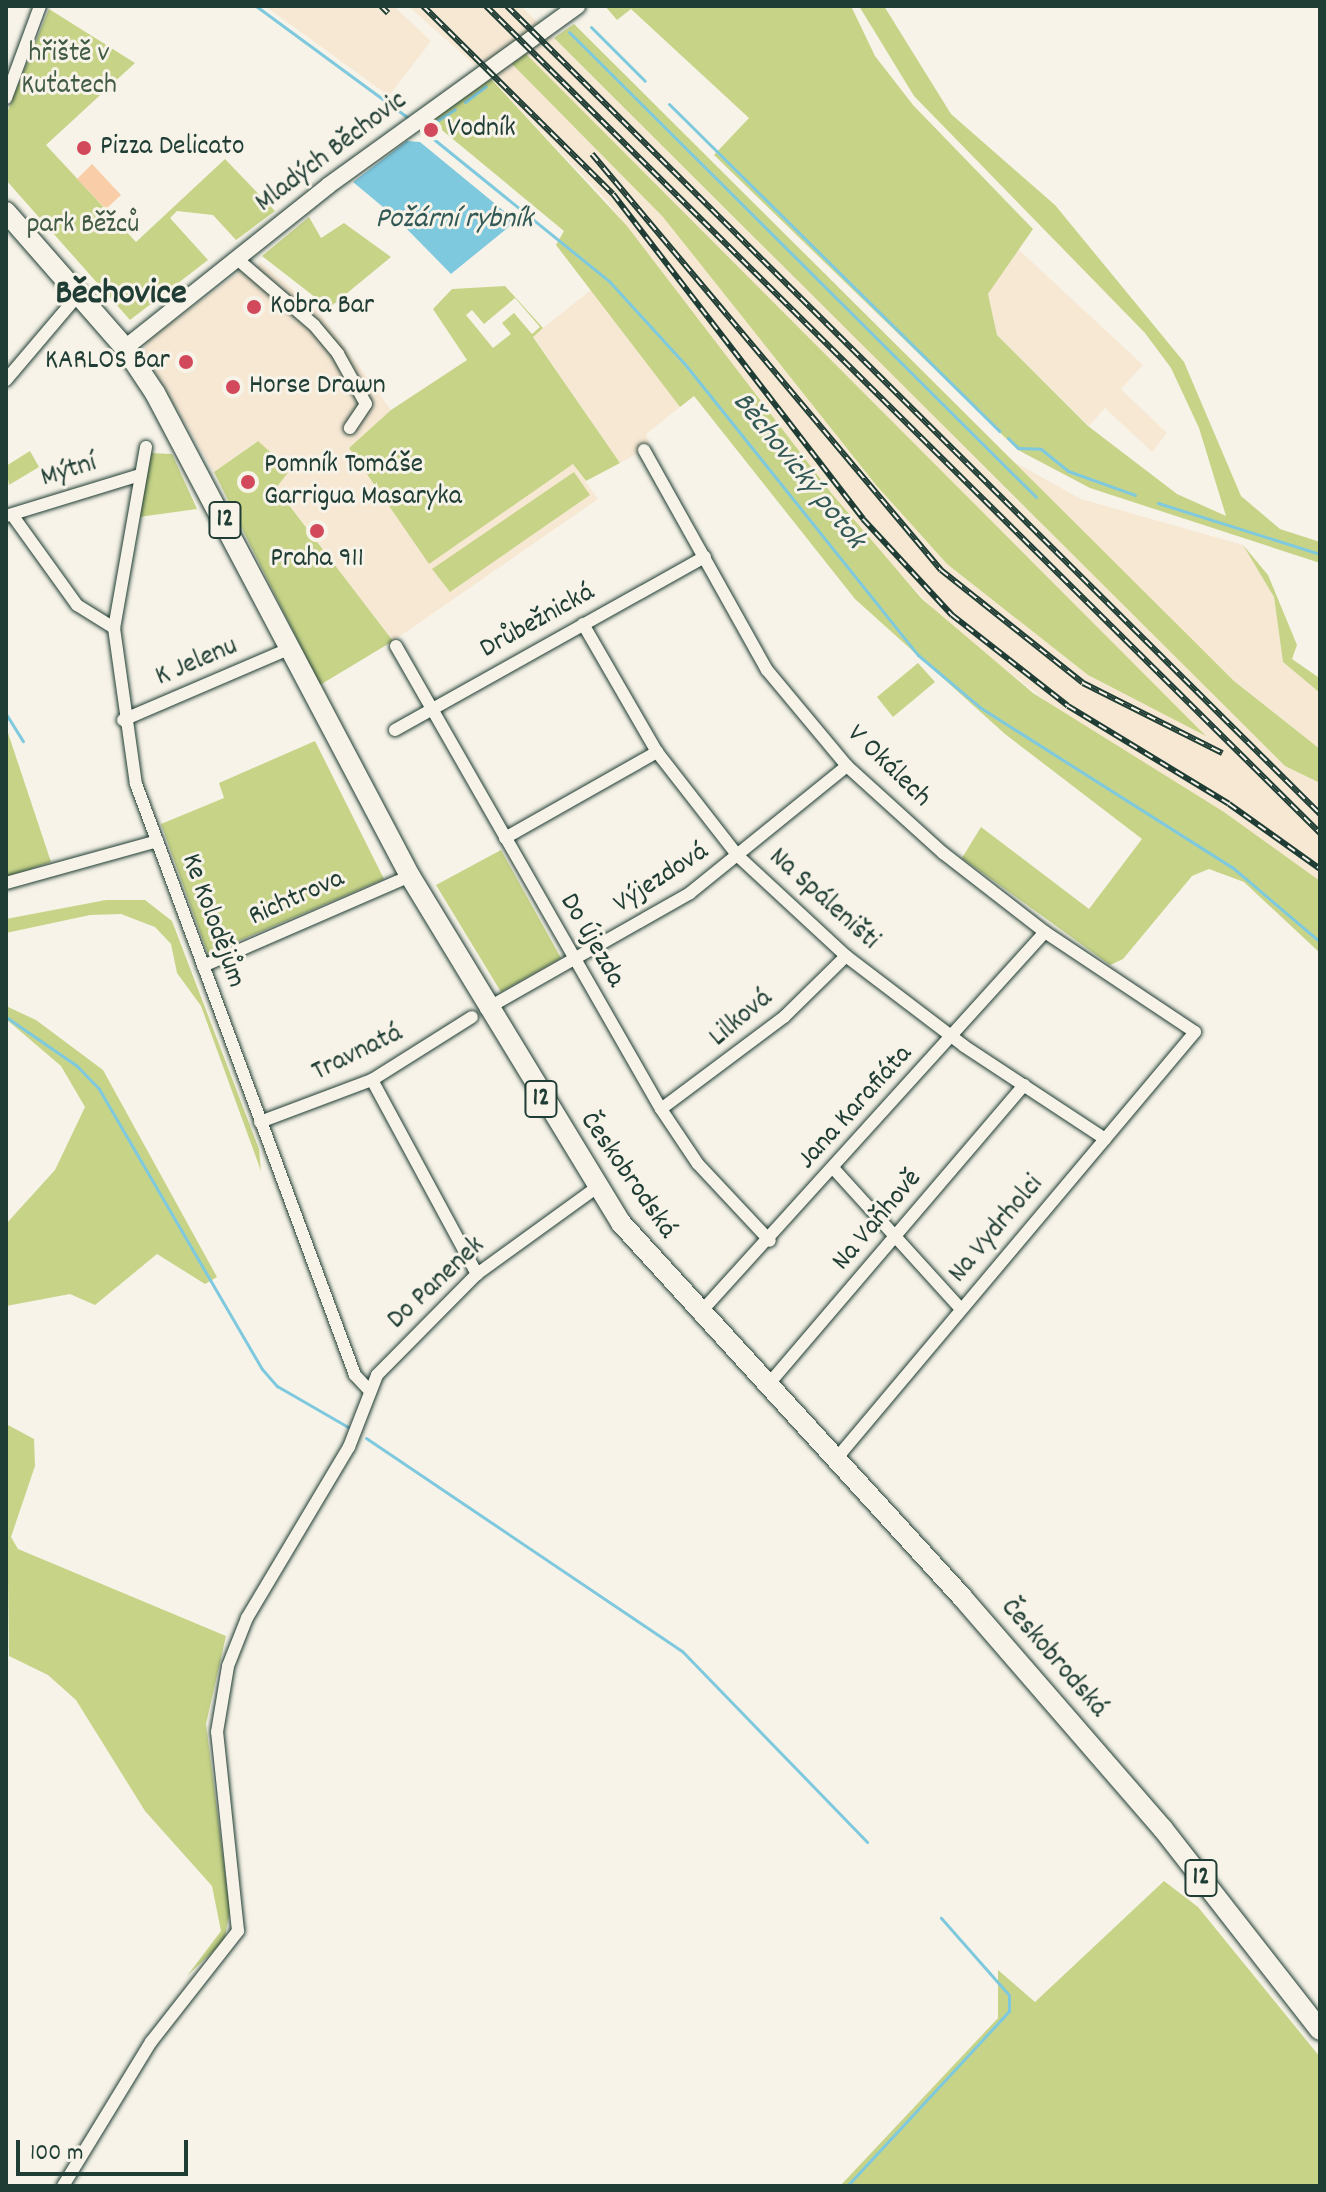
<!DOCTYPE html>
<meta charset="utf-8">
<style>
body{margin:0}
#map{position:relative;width:1326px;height:2192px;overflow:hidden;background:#f7f3e8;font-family:Dekko,sans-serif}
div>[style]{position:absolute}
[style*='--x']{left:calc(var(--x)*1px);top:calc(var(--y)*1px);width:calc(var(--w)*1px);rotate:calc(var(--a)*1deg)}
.built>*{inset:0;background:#f7e8d4}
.green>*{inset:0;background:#c7d488}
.water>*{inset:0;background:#7fc9df}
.stream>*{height:3px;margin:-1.5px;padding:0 1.5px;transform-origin:1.5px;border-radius:1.5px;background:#7fc9df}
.building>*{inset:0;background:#f8cda7}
.roads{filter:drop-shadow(0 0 2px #1f3d34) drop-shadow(0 0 2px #1f3d34)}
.minor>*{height:12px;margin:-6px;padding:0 6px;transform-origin:6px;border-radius:6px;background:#f7f3e8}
.tertiary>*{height:16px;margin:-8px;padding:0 8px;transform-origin:8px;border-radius:8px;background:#f7f3e8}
.primary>*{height:20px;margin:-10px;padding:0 10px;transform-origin:10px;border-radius:10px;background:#f7f3e8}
.rail>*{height:6px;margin-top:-3px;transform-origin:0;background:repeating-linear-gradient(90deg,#f7f3e8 0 9px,#1f3d34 0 18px);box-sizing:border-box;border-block:2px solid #1f3d34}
.dots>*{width:22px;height:22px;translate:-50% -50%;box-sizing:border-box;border:4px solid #f7f3e8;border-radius:50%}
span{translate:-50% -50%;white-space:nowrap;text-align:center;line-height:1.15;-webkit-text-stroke:6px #f7f3e8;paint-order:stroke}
.shield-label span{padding:2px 6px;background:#f7f3e8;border:2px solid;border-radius:6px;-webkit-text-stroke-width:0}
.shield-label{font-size:26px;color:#1f3d34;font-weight:700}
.park-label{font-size:28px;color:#415b45}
.poi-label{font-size:28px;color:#1f3d34}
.left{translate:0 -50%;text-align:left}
.right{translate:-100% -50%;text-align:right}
.street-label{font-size:28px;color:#1f3d34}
.water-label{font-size:30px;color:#325956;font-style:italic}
.district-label{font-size:36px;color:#1f3d34;font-weight:700}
.frame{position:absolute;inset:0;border:8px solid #1f3d34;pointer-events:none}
.scale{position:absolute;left:16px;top:2140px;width:172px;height:36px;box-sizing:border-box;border:4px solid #1f3d34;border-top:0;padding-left:10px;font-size:24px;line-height:28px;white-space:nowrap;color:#1f3d34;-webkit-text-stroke:6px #f7f3e8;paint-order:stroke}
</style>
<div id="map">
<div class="built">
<div style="clip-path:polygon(265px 6px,394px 6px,431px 41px,389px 96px)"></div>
<div style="clip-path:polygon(evenodd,408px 6px,521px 6px,1285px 766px,1320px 783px,1320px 881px,1224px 812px,1063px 714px,945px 622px,856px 525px,606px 200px,491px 79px,408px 6px,526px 55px,1204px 734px,1088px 675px,947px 564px,876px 485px,663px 217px,513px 65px,526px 55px)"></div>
<div style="clip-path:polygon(1018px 249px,1143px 365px,1121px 389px,1167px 433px,1152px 452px,1105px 408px,1089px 426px,997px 335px,988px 294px)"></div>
<div style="clip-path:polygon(260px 262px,319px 312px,391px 410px,349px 448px,429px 563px,573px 464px,598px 499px,393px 641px,276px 487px,257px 441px,214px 472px,145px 355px,145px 344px,158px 333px,239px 272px,252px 276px)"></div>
<div style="clip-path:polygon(591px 290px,680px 407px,646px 434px,650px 446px,620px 463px,533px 336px)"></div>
<div style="clip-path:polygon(1009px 459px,1081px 499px,1243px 545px,1274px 597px,1283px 662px,1320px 693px,1320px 749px,1234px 681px)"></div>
</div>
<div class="green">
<div style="clip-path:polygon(605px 6px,851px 6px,875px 56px,913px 105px,1033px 229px,988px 294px,997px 335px,1088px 426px,1177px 494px,1226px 516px,1199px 428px,1171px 368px,1145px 333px,914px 96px,859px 6px,884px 6px,951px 114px,1055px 205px,1184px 362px,1241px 496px,1280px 529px,1320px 542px,1320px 563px,1090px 488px,1018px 450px,714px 155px,749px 118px,631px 9px,617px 20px)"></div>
<div style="clip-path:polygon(49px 9px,135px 63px,46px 145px,136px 242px,225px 159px,275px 211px,236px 240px,213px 215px,177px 211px,170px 218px,208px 260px,130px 320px,6px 180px,6px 115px)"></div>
<div style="clip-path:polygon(574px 24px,1234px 681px,1320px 749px,1320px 783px,1285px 766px,554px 38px)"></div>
<div style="clip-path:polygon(526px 54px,534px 62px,1206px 736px,1088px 675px,947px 564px,876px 485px,663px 217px,512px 64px)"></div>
<div style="clip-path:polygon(491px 79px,627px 226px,832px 494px,922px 599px,1033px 693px,1224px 812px,1320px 881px,1320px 953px,1244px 882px,1209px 869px,1192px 876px,1123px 959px,1110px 965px,962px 858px,981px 827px,1089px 909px,1142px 839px,1005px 734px,855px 599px,694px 396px,680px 407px,556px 245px,564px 231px,431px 121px)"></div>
<div style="clip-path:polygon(309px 217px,321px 238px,344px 223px,391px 257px,329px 308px,262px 256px)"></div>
<div style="clip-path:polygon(evenodd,505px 286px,543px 328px,533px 337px,620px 463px,586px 481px,573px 464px,429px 564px,349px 448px,391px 410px,467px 360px,433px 309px,452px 289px,505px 286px,515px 298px,540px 327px,532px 334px,514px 313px,502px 323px,511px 334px,493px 348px,466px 315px,472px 310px,484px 324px,515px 298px)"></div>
<div style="clip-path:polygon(258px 441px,290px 470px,276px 488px,393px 641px,320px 685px,214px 472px)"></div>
<div style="clip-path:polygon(30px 451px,39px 467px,9px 485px,6px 466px)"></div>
<div style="clip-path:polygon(150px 453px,172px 454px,197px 509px,139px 517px)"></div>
<div style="clip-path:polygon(574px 472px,590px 495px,450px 592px,432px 569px)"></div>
<div style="clip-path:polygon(1243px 545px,1268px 575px,1297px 645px,1292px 659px,1318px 677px,1320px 693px,1283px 662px,1274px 597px)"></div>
<div style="clip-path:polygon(918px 663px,935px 682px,893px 717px,877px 697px)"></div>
<div style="clip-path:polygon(6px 727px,51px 862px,6px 877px)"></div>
<div style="clip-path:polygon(315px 741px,384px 879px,208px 954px,161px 824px,224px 798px,219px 783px)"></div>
<div style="clip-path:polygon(501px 850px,561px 958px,501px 992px,436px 885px)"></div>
<div style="clip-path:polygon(106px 900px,145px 900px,172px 921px,259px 1149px,261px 1171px,201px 1006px,177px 973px,171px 944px,155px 927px,121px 914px,90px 915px,6px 933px,6px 919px)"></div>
<div style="clip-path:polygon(6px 1006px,36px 1020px,103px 1070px,217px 1277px,205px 1284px,157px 1254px,95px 1305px,70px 1294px,6px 1306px,6px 1224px,55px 1170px,85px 1107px,61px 1066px,6px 1019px)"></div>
<div style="clip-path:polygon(6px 1424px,34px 1439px,35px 1466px,11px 1537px,18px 1549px,226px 1636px,206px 1724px,230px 1911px,224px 1941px,187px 1976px,221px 1931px,212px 1886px,145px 1811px,76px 1700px,48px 1675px,9px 1656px)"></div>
<div style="clip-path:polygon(1164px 1881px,1198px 1907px,1320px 2057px,1320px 2186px,840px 2186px,998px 2018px,998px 1970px,1035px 2002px)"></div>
</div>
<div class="water">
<div style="clip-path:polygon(407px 141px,420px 142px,516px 221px,451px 274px,402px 224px,410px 214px,406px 209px,395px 217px,353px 182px)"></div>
</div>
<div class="stream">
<div style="--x:256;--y:6;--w:192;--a:36.3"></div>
<div style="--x:591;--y:27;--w:76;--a:45"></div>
<div style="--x:569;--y:32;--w:659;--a:44.88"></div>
<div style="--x:465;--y:102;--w:26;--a:-37"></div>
<div style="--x:669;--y:104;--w:465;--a:44.7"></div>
<div style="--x:420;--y:128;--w:243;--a:39"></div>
<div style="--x:609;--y:281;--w:111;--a:47.6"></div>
<div style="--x:684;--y:363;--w:374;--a:51.3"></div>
<div style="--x:918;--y:655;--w:82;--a:40.1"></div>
<div style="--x:981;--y:708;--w:297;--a:32.4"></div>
<div style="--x:1232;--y:867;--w:116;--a:40.4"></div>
<div style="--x:423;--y:130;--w:38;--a:-33"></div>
<div style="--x:1008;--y:438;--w:14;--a:45"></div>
<div style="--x:1018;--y:448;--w:23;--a:2"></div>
<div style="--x:1041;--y:449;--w:35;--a:39"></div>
<div style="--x:1068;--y:471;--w:71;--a:19.7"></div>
<div style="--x:1158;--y:503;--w:170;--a:17.5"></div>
<div style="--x:6;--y:714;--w:32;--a:58"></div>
<div style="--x:6;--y:1017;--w:86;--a:34.6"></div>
<div style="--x:77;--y:1066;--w:32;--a:46"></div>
<div style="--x:99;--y:1089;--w:324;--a:59.8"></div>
<div style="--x:262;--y:1369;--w:23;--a:49"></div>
<div style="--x:277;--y:1386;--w:82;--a:30"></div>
<div style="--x:366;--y:1438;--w:381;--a:34"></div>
<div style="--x:682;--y:1651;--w:266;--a:45.9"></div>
<div style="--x:847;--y:2186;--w:238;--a:-47.2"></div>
<div style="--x:1009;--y:2011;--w:16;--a:-90"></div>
<div style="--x:1009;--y:1995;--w:103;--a:-131.4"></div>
</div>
<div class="building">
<div style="clip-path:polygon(92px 164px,121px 195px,106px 209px,77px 179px)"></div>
</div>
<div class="roads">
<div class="minor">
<div style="--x:6;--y:98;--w:98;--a:-69.7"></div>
<div style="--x:236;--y:258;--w:103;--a:40.7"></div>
<div style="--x:314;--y:325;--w:38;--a:50"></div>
<div style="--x:338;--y:354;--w:57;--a:60.8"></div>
<div style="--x:366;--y:404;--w:29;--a:124"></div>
<div style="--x:6;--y:380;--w:113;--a:-49.7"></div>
<div style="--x:146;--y:447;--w:184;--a:100"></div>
<div style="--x:114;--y:628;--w:158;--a:82"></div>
<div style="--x:136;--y:784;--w:630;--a:69.67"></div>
<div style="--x:355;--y:1375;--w:22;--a:47"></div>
<div style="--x:644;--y:450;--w:252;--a:60.8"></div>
<div style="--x:767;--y:670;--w:125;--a:50.2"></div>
<div style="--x:847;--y:766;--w:130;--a:42.2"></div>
<div style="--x:943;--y:853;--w:129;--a:37.8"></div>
<div style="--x:1045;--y:932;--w:180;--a:33.7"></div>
<div style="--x:1195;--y:1032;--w:558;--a:130.06"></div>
<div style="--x:6;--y:516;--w:140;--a:-17"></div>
<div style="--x:13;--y:516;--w:110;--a:54.3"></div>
<div style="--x:77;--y:605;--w:44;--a:31.9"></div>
<div style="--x:583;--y:624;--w:148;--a:60"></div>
<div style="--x:657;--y:752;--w:132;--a:52.1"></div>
<div style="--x:738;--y:856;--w:147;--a:42.8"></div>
<div style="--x:846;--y:956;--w:148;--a:37.3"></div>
<div style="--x:964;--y:1046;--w:169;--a:33.4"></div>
<div style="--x:396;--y:646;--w:533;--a:60.22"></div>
<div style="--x:661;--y:1109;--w:66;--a:56.1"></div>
<div style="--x:698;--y:1164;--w:105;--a:46.9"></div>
<div style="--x:123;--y:720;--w:181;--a:-23.2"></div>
<div style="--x:395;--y:730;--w:355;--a:-29.2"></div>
<div style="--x:505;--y:838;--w:175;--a:-29.5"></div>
<div style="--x:6;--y:883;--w:157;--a:-15.5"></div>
<div style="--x:203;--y:966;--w:226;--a:-23.5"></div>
<div style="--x:486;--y:1009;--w:235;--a:-29.6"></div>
<div style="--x:690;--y:893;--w:202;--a:-39"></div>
<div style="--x:372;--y:1080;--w:221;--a:61.6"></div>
<div style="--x:661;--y:1109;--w:154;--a:-36.8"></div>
<div style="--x:784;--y:1017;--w:87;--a:-44.5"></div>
<div style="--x:260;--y:1122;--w:120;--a:-20.6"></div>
<div style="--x:372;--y:1080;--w:118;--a:-32.2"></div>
<div style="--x:834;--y:1169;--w:189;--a:47.8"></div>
<div style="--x:699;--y:1314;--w:515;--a:-47.83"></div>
<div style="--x:767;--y:1386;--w:396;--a:-49.5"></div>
<div style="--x:63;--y:2186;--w:169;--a:-58.6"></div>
<div style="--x:151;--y:2042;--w:141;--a:-51.9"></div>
<div style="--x:238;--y:1931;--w:200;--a:-96"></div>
<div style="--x:217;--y:1732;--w:67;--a:-80.5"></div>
<div style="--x:228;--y:1666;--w:52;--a:-68.4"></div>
<div style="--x:247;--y:1618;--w:199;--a:-59.2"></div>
<div style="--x:349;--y:1447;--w:77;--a:-68.7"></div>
<div style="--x:377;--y:1375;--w:142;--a:-45.3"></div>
<div style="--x:477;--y:1274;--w:147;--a:-35.9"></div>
</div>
<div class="tertiary">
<div style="--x:125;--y:348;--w:261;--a:-38.6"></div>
<div style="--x:329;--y:185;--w:306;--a:-35.8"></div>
</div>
<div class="primary">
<div style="--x:6;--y:212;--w:181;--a:48.8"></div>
<div style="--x:125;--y:348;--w:54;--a:56.3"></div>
<div style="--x:155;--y:393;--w:546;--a:62.17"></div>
<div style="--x:410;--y:876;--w:406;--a:58.7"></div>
<div style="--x:621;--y:1223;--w:506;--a:47.64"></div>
<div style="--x:962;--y:1597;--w:307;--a:49.1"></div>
<div style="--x:1163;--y:1829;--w:255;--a:52"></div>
</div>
</div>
<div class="rail">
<div style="--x:381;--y:6;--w:10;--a:45"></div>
<div style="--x:423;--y:6;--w:267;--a:44.7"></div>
<div style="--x:613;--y:194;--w:410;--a:52.4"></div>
<div style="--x:863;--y:519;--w:131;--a:47.2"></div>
<div style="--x:952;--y:615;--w:147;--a:38.1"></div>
<div style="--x:1068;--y:706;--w:188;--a:31.3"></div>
<div style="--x:1229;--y:804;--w:112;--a:35.5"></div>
<div style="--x:486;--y:6;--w:1175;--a:44.76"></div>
<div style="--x:507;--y:6;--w:1146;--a:44.82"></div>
<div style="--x:592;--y:154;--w:543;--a:50.01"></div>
<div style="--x:941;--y:570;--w:181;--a:38.5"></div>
<div style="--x:1083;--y:683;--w:156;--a:26.7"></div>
</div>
<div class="dots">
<div style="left:431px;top:130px;background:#d1495b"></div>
<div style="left:84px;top:148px;background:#d1495b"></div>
<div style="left:254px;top:307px;background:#d1495b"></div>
<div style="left:186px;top:362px;background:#d1495b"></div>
<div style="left:233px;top:387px;background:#d1495b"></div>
<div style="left:248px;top:482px;background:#d1495b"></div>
<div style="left:317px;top:531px;background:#d1495b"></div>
</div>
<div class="shield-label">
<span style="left:225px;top:520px">12</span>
<span style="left:541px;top:1099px">12</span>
<span style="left:1201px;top:1878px">12</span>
</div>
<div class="park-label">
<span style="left:69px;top:71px">hřiště v<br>Kuťatech</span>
<span style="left:83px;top:226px">park Běžců</span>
</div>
<div class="poi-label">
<span class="left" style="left:447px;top:130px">Vodník</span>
<span class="left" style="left:100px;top:148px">Pizza Delicato</span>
<span class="left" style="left:270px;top:307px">Kobra Bar</span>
<span class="right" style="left:170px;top:362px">KARLOS Bar</span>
<span class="left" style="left:249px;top:387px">Horse Drawn</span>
<span class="left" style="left:264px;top:482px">Pomník Tomáše<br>Garrigua Masaryka</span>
<span style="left:317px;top:560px">Praha 911</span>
</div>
<div class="street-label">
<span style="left:332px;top:153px;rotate:-37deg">Mladých Běchovic</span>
<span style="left:69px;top:472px;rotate:-17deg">Mýtní</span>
<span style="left:538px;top:622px;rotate:-29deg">Drůbežnická</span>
<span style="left:197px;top:663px;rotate:-23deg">K Jelenu</span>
<span style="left:888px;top:767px;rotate:44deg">V Okálech</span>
<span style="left:662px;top:879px;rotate:-33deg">Výjezdová</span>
<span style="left:297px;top:899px;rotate:-24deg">Richtrova</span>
<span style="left:823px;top:900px;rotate:42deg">Na Spáleništi</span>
<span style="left:212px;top:921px;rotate:70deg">Ke Kolodějům</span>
<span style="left:591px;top:941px;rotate:60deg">Do Újezda</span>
<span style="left:742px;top:1019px;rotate:-40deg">Lilková</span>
<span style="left:358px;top:1054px;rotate:-26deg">Travnatá</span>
<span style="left:856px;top:1108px;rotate:-48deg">Jana Karafiáta</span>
<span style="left:627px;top:1176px;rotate:55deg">Českobrodská</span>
<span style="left:878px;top:1221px;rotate:-50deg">Na Vaňhově</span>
<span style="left:997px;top:1230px;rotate:-50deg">Na Vydrholci</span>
<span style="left:437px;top:1284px;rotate:-43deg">Do Panenek</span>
<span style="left:1053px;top:1659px;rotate:49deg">Českobrodská</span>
</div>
<div class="water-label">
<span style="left:454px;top:221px">Požární rybník</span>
<span style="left:797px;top:472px;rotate:51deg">Běchovický potok</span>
</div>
<div class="district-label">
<span style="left:121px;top:296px">Běchovice</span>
</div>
<div class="frame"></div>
<div class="scale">100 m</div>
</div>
